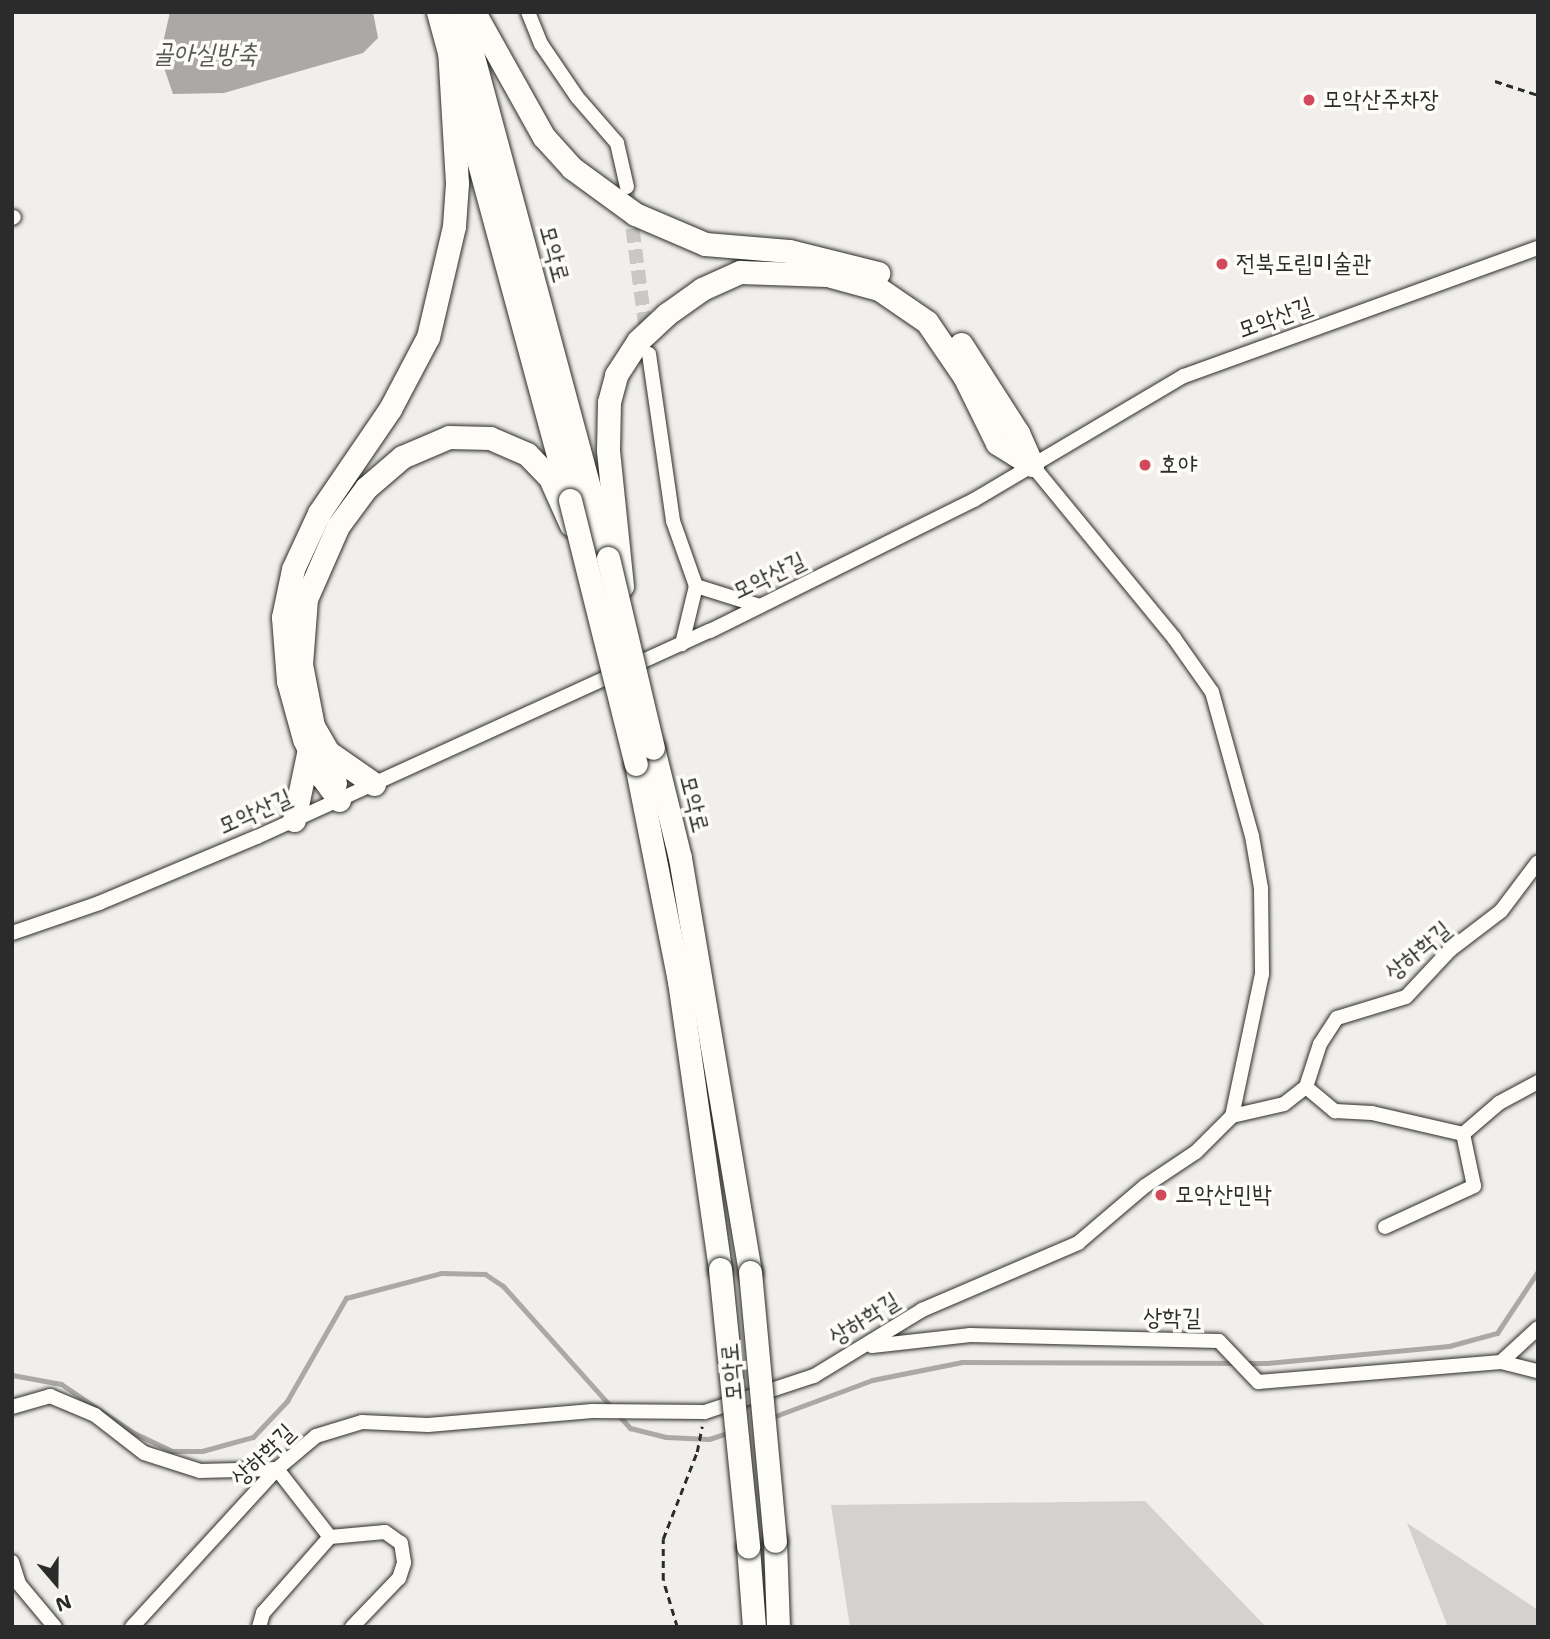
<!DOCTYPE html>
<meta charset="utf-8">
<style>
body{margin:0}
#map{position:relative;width:1550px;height:1639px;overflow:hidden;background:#f0efeb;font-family:"Shantell Sans","Poor Story",sans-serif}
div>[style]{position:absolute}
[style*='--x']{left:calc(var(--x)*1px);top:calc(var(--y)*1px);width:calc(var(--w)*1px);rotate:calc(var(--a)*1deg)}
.green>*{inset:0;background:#d3d2cf}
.water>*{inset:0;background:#aaa9a7}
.stream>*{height:5px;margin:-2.5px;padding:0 2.5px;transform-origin:2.5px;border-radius:2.5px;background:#aaa9a7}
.minor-tunnel>*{height:14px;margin-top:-7px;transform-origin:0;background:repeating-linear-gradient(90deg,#c9c8c5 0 14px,transparent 0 21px)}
.path>*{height:2.5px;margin-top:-1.25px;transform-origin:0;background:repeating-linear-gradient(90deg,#2b2b2b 0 7px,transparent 0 12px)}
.roads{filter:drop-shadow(0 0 2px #2b2b2b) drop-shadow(0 0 2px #2b2b2b)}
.minor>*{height:14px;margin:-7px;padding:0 7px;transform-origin:7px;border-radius:7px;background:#fdfcf7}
.primary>*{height:23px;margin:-11.5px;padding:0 11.5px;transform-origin:11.5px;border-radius:11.5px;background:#fdfcf7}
.bridges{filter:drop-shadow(0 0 2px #2b2b2b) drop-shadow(0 0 2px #2b2b2b)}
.primary-bridge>*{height:23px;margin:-11.5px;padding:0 11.5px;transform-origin:11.5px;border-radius:11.5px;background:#fdfcf7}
.dots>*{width:19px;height:19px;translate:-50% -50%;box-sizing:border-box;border:4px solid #fdfcf7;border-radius:50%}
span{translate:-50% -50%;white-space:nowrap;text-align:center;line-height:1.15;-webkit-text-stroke:7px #fdfcf7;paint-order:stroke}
.poi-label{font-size:24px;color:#2b2b2b}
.left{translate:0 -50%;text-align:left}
.street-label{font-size:24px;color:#2b2b2b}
.water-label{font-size:26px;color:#575756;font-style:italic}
.frame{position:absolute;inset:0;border:14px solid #2b2b2b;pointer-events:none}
.north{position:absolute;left:21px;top:1548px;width:70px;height:70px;-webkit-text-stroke:5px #fdfcf7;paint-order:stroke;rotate:160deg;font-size:19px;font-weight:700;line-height:28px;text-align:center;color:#2b2b2b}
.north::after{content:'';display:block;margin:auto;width:24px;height:32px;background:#2b2b2b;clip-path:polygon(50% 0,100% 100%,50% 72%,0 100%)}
</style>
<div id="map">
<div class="green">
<div style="clip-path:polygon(1145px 1501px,1266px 1627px,850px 1627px,831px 1505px)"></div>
<div style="clip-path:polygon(1407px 1523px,1538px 1610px,1538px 1627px,1448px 1627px)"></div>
</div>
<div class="water">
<div style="clip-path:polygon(170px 12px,373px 12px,378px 38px,363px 53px,224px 93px,173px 94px,160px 56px)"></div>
</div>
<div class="stream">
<div style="--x:12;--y:1375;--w:50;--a:10.4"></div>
<div style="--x:61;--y:1384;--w:88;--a:33.9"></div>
<div style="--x:134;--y:1433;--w:42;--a:25.3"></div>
<div style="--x:172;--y:1451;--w:30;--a:0"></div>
<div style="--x:202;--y:1451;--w:53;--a:-15.4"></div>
<div style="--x:253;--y:1437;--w:50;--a:-46.6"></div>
<div style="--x:287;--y:1401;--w:119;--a:-60.2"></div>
<div style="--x:346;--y:1298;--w:98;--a:-14.7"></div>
<div style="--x:441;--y:1273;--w:44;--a:1.3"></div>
<div style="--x:485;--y:1274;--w:22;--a:34"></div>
<div style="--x:503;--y:1286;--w:191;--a:48.2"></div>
<div style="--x:630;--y:1428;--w:37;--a:14"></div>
<div style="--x:666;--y:1437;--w:43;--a:2.7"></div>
<div style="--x:709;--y:1439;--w:23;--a:-18"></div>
<div style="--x:770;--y:1418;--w:109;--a:-20.4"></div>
<div style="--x:872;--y:1380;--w:92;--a:-11.3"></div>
<div style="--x:962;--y:1362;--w:305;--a:0.2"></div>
<div style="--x:1267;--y:1363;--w:183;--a:-5.3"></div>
<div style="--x:1449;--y:1346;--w:50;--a:-15.2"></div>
<div style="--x:1497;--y:1333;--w:74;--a:-56.5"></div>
</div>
<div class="minor-tunnel">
<div style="--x:627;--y:187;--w:152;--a:82.5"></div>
</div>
<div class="path">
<div style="--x:1495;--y:81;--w:45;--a:18"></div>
<div style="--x:677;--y:1627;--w:49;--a:-106.6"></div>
<div style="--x:663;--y:1580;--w:41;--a:-90"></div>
<div style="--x:663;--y:1539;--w:93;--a:-68.7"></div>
<div style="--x:697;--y:1452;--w:26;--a:-79"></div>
</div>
<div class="roads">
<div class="minor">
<div style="--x:528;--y:12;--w:35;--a:68"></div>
<div style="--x:541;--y:44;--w:64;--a:55.8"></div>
<div style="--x:577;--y:97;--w:61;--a:49"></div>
<div style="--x:617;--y:143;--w:45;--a:77.2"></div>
<div style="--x:12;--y:218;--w:2;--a:-27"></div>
<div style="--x:649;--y:354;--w:169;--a:81.8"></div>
<div style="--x:673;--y:521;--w:69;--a:70.5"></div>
<div style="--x:696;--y:586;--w:60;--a:103.6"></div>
<div style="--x:1032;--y:465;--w:224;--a:50.6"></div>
<div style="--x:1174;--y:638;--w:66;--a:54.9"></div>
<div style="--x:1212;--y:692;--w:149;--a:74.5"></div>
<div style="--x:1252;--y:836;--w:53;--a:80.2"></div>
<div style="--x:1261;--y:888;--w:86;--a:89.3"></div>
<div style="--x:1262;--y:974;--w:145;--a:101.9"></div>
<div style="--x:696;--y:586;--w:67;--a:17.4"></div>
<div style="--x:12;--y:933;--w:92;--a:-19"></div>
<div style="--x:99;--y:903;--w:171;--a:-22.7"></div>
<div style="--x:257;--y:837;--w:498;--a:-24.5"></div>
<div style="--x:710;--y:631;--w:295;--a:-26.4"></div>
<div style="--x:974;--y:500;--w:244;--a:-30.6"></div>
<div style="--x:1184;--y:376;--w:376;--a:-19.9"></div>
<div style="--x:1306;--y:1087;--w:38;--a:40"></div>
<div style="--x:1335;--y:1111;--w:37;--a:3"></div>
<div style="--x:1372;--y:1113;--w:93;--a:13"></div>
<div style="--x:1463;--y:1134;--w:48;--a:-40.7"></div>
<div style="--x:1499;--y:1103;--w:44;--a:-28.3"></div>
<div style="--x:1385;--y:1227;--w:98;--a:-24.7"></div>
<div style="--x:1474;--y:1186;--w:53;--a:-101.9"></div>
<div style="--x:872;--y:1346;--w:99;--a:-6.4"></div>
<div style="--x:970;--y:1335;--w:249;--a:1.4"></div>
<div style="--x:1219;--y:1341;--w:57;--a:46.4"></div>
<div style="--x:1258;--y:1382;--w:244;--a:-4.7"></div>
<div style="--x:1501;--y:1362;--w:50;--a:-42.6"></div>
<div style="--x:1501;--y:1362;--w:38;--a:14"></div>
<div style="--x:12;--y:1407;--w:40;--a:-16"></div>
<div style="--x:50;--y:1396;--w:49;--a:22.9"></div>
<div style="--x:95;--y:1415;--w:62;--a:37.8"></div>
<div style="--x:144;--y:1453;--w:59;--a:17.8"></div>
<div style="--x:200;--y:1471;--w:77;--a:-1.5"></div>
<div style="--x:277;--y:1469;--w:86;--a:52.1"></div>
<div style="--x:330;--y:1537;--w:55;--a:-5.2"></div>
<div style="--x:385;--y:1532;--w:19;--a:35"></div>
<div style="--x:401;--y:1543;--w:20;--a:81"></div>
<div style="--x:404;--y:1563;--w:16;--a:108"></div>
<div style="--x:399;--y:1578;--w:68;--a:133.8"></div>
<div style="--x:12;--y:1562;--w:23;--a:72"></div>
<div style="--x:19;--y:1584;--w:56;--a:50.1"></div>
<div style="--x:132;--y:1627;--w:214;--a:-47.5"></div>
<div style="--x:277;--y:1469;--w:51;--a:-40.2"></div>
<div style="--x:316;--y:1436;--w:48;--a:-16.9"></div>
<div style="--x:362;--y:1422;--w:66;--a:2.6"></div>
<div style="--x:428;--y:1425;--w:165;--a:-4.9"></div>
<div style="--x:592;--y:1411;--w:113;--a:0.5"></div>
<div style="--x:705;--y:1412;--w:115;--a:-18.3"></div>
<div style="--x:814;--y:1376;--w:127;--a:-31.4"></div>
<div style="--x:922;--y:1310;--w:170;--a:-23.2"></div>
<div style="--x:1078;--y:1243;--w:88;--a:-40.4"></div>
<div style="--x:1145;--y:1186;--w:61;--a:-33.7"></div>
<div style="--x:1196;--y:1152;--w:51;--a:-45"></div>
<div style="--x:1232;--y:1116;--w:53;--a:-13"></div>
<div style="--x:1284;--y:1104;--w:28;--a:-38"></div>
<div style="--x:1306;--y:1087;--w:45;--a:-72"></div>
<div style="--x:1320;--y:1044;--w:31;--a:-57"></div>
<div style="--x:1337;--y:1018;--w:72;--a:-16.9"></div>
<div style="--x:1406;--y:997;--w:64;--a:-46.9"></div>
<div style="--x:1450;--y:950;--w:64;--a:-37.4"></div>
<div style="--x:1501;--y:911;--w:61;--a:-52.9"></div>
<div style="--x:259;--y:1627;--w:15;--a:-74"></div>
<div style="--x:263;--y:1613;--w:101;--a:-48.6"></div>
</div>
<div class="primary">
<div style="--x:438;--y:12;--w:501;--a:74.86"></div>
<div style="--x:461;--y:12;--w:565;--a:74.93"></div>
<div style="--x:474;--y:12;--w:143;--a:60.8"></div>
<div style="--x:544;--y:137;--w:42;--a:47.9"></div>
<div style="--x:572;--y:168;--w:78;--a:36.1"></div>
<div style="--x:635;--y:214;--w:76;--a:23.2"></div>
<div style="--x:705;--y:244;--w:84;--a:4.8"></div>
<div style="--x:789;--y:251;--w:92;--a:13.9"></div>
<div style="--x:961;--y:344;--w:106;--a:57.4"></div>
<div style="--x:1018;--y:433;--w:35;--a:66"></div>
<div style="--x:622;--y:586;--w:137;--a:-95.9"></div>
<div style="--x:608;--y:450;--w:48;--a:-88.8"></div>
<div style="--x:609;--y:402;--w:28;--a:-75"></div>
<div style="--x:616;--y:375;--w:40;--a:-57.1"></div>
<div style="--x:638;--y:341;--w:40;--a:-43"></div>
<div style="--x:667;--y:314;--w:43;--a:-35.5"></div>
<div style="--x:702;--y:289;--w:42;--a:-24.1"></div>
<div style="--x:740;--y:272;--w:87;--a:2"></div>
<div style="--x:827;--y:275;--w:54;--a:15.1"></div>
<div style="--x:879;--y:289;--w:58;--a:34.5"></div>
<div style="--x:927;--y:322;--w:65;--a:55.6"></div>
<div style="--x:964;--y:376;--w:75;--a:63.8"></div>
<div style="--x:997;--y:443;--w:41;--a:32.2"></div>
<div style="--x:653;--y:748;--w:113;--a:76.2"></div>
<div style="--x:680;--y:858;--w:420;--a:80.4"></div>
<div style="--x:328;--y:752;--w:56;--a:34.8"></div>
<div style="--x:636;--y:764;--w:221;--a:78.8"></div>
<div style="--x:679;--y:981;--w:291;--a:81.9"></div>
<div style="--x:335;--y:783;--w:32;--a:-103"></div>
<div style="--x:328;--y:752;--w:30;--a:-120"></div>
<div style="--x:313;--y:726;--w:63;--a:-101"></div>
<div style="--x:301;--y:664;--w:65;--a:-85.6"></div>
<div style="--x:306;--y:599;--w:80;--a:-66.3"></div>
<div style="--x:338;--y:526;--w:47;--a:-53.6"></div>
<div style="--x:366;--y:488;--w:48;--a:-40.7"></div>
<div style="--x:402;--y:457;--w:51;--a:-23.1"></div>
<div style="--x:449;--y:437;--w:41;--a:1.4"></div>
<div style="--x:490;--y:438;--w:40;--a:23.4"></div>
<div style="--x:527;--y:454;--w:33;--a:46"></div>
<div style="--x:550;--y:478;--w:51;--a:65.9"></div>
<div style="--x:339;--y:800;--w:29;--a:-126"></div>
<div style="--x:322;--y:777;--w:42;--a:-115.3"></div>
<div style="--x:304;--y:739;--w:60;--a:-105.4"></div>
<div style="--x:288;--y:681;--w:64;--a:-94.5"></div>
<div style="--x:283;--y:617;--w:49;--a:-78.2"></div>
<div style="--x:293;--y:569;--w:62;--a:-65.1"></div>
<div style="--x:319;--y:513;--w:126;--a:-55.7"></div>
<div style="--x:390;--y:409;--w:81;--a:-62.2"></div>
<div style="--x:428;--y:337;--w:114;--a:-76.8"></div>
<div style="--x:454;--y:226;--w:43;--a:-86"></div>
<div style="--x:457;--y:183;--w:133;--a:-93.4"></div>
<div style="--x:294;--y:820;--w:73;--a:-78.1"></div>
<div style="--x:775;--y:1541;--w:86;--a:88"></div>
<div style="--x:748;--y:1547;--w:80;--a:85.7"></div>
</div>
</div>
<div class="bridges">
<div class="primary-bridge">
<div style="--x:570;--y:500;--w:272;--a:76"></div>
<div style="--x:608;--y:558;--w:195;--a:76.7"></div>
<div style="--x:720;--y:1269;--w:279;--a:84.2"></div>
<div style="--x:750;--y:1272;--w:270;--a:84.7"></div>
</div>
</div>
<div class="dots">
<div style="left:1309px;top:100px;background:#d1495b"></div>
<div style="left:1222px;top:264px;background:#d1495b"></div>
<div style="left:1145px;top:465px;background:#d1495b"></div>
<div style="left:1161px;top:1195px;background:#d1495b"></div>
</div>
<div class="poi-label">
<span class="left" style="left:1323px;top:100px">모악산주차장</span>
<span class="left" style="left:1236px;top:264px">전북도립미술관</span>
<span class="left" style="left:1159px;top:465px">호야</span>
<span class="left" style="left:1175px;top:1195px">모악산민박</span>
</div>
<div class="street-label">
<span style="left:554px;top:254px;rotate:75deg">모악로</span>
<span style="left:1275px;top:318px;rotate:-20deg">모악산길</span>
<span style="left:769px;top:576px;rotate:-26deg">모악산길</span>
<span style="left:694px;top:804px;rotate:76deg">모악로</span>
<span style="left:255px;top:812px;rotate:-24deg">모악산길</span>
<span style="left:1418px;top:951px;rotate:-40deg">상하학길</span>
<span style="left:1172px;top:1318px">상학길</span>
<span style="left:864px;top:1319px;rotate:-32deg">상하학길</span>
<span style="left:732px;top:1372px;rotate:-95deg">모악로</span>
<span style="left:263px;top:1455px;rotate:-44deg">상하학길</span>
</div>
<div class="water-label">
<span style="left:205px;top:53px">골아실방축</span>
</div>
<div class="frame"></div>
<div class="north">N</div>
</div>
